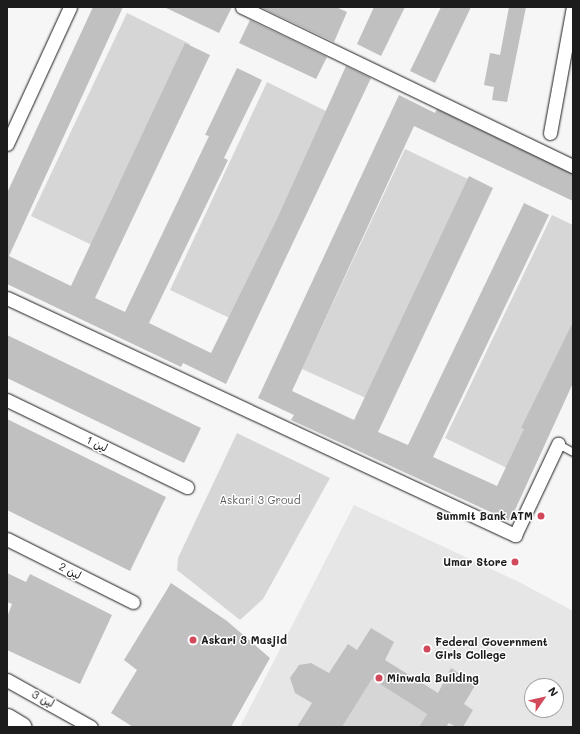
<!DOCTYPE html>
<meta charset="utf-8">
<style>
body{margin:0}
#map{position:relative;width:580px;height:734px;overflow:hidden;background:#f6f6f6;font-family:Mali,"Playpen Sans Arabic",sans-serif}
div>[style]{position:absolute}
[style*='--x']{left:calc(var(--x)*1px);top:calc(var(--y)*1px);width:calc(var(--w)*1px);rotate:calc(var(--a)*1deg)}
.built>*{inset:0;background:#e6e6e6}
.green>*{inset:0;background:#d6d6d6}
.building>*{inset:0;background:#c0c0c0}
.roads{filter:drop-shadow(0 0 1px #1c1c1c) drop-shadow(0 0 1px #1c1c1c)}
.lane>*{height:7px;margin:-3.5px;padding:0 3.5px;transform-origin:3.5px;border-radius:3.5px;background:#fff}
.street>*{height:13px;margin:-6.5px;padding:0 6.5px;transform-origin:6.5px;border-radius:6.5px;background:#fff}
.secondary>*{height:19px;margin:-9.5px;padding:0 9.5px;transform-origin:9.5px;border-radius:9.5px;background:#fff}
.dots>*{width:11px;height:11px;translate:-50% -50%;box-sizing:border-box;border:2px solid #fff;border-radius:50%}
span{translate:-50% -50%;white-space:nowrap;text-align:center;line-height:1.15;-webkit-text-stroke:3px #fff;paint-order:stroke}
.street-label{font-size:11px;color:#1c1c1c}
.park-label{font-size:11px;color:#5d5d5d}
.poi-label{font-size:11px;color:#1c1c1c;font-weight:700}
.right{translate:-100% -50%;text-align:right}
.left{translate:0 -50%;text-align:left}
.frame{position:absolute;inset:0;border:8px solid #1c1c1c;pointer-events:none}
.north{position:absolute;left:524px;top:678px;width:40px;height:40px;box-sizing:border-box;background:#fff;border:1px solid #a4a4a4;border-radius:50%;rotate:56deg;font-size:11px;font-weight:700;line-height:16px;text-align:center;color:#1c1c1c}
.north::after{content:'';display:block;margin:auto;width:14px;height:18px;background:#d1495b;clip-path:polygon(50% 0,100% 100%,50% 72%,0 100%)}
</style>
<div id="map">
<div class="built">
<div style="clip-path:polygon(evenodd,354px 505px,521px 583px,573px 611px,573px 727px,240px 727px,354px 505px,532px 686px,556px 686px,556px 710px,532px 710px,532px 686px)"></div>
</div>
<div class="green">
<div style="clip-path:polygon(127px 13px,190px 44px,94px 246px,31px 216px)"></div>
<div style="clip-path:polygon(267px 82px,330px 113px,234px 320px,170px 290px)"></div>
<div style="clip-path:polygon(405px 149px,468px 179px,366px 398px,302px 369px)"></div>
<div style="clip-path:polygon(552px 215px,573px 225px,573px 330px,507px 468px,445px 438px)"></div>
<div style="clip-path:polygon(237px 433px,330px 478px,263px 599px,240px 620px,177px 570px,178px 558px)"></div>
<div style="clip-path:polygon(372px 679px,427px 714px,419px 727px,342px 727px)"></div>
</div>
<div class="building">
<div style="clip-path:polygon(93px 7px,123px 7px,9px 256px,71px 286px,185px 43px,210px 55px,95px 298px,125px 312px,209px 136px,205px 135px,237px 68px,262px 80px,224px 158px,228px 160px,149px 323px,211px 353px,277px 219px,346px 66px,371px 78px,226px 384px,183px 363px,181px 367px,7px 284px,7px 193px)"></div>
<div style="clip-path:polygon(164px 7px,232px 7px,219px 33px)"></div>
<div style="clip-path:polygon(260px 7px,336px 7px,347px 12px,334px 42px)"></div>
<div style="clip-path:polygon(374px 7px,405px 7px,381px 56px,357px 44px)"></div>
<div style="clip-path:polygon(441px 7px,471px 7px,435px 83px,410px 71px)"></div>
<div style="clip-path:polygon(509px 7px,526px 7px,507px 102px,492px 100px,494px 87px,484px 85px,490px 53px,500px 55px)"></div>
<div style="clip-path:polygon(250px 20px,327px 57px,316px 79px,239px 43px)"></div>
<div style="clip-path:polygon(399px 95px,435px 113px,437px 109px,573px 174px,573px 201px,414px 126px,292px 391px,354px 420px,469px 176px,493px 188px,378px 432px,408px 445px,524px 203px,549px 215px,433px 457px,497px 486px,524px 429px,521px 428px,573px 322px,573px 383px,510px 521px,291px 420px,294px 415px,258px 398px)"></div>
<div style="clip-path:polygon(7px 335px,201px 428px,184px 463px,7px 378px)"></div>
<div style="clip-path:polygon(7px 419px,166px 497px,130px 571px,7px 510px)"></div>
<div style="clip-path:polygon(7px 573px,26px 582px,30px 574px,112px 615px,80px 684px,7px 650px,7px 617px,12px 604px,7px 602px)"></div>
<div style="clip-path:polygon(171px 583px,227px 621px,270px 658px,231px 727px,133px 727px,111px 713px,137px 670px,124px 660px)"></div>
<div style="clip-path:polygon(371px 628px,394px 642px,385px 660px,438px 693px,451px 668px,476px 684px,464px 704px,473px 710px,463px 727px,456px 727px,449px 723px,446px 727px,419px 727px,427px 714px,372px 679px,342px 727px,297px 727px,312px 703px,295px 693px,290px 678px,299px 665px,311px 663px,329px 673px,348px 644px,357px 650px)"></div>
</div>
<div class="roads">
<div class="lane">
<div style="--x:558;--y:444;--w:17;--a:28"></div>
</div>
<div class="street">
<div style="--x:242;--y:7;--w:367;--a:25.7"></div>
<div style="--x:550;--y:133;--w:128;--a:-79.7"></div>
<div style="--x:7;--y:144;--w:151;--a:-65.3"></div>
<div style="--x:7;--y:298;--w:561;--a:25.01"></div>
<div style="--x:515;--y:535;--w:101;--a:-64.7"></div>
<div style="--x:7;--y:400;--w:200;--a:25.8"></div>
<div style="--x:7;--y:539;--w:141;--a:26.6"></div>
<div style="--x:7;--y:680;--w:96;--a:29.2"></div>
</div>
<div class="secondary">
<div style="--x:7;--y:718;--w:17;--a:31"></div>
</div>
</div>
<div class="dots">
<div style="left:541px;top:516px;background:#d1495b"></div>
<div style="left:515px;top:562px;background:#d1495b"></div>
<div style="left:193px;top:640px;background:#d1495b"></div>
<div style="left:427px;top:649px;background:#d1495b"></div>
<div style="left:379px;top:678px;background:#d1495b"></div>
</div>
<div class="street-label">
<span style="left:97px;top:444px;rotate:26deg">لین 1</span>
<span style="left:70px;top:571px;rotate:27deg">لین 2</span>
<span style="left:43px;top:699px;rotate:28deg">لین 3</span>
</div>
<div class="park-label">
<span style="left:260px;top:500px">Askari 3 Groud</span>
</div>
<div class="poi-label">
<span class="right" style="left:533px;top:516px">Summit Bank ATM</span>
<span class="right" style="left:507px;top:562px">Umar Store</span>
<span class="left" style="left:201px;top:640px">Askari 3 Masjid</span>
<span class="left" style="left:435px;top:649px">Federal Government<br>Girls College</span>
<span class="left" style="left:387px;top:678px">Minwala Building</span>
</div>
<div class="frame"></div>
<div class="north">N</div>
</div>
